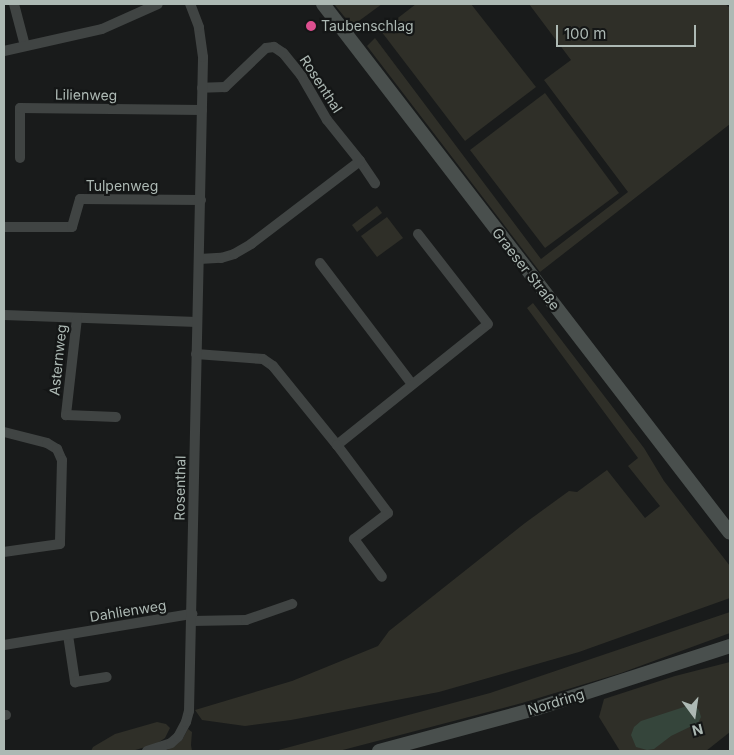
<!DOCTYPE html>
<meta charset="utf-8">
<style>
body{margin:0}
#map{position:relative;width:734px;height:755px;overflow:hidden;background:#191b1b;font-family:Inter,sans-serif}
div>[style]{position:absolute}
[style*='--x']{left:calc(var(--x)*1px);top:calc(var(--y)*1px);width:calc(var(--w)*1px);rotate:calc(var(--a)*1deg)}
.green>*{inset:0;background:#2f2f28}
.water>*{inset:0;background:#35453b}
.minor>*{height:10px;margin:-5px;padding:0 5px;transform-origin:5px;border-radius:5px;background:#404443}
.secondary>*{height:14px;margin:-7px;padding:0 7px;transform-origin:7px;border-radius:7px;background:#494f4d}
.dots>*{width:14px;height:14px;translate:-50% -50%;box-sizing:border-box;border:2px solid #141616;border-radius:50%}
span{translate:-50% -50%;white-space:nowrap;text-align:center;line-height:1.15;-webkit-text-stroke:4.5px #141616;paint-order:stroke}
.poi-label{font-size:14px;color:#adb9b4}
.left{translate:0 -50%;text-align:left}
.street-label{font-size:14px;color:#adb9b4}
.frame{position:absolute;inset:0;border:5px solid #adb9b4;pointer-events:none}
.north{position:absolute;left:669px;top:690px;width:50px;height:50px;-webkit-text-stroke:4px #141616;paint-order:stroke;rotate:166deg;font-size:14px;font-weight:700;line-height:20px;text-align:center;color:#adb9b4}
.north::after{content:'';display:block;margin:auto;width:18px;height:22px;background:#adb9b4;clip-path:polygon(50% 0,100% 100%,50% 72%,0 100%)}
.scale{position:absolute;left:556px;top:25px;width:140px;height:22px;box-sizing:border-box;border:2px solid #adb9b4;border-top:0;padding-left:6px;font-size:15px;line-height:18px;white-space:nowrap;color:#adb9b4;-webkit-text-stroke:4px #141616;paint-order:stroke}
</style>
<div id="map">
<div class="green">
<div style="clip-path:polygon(334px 4px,382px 4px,352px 26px)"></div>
<div style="clip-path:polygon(416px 4px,471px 4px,536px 87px,465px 141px,381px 31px)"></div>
<div style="clip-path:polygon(529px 4px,725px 4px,730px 8px,730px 124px,540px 272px,367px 46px,375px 38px,541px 259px,628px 192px,544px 80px,571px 60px)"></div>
<div style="clip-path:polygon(545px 93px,619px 193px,545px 248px,470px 150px)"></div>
<div style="clip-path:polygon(377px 206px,382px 213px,357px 232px,352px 225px)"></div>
<div style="clip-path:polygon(387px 217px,403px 238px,377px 257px,361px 236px)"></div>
<div style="clip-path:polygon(533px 303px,644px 448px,664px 481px,730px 566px,730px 598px,579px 652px,439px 692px,291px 720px,245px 726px,202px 720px,195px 710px,292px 681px,378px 646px,389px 631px,525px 523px,569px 491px,577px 492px,607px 470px,645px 518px,660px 506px,628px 466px,638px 458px,527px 308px)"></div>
<div style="clip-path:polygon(730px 612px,730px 633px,621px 673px,522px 703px,339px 751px,275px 751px,490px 693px)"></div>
<div style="clip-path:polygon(730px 662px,730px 732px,706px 751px,620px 751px,599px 717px,604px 699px,675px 676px)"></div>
<div style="clip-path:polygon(157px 722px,166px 724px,170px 728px,165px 738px,156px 744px,132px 751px,91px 751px,93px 747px,115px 734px)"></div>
<div style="clip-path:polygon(188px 729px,192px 732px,191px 745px,192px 751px,166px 751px,182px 740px)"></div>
</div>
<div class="water">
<div style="clip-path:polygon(690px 705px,695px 706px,699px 710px,701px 717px,698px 723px,671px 736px,654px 749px,647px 750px,636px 747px,631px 735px,634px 727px,641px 721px)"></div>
</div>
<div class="minor">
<div style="--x:14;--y:4;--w:43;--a:75.3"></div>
<div style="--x:4;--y:51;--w:100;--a:-12.7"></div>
<div style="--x:102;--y:29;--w:61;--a:-24.1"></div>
<div style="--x:20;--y:158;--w:50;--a:-90"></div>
<div style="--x:20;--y:108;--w:182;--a:0.6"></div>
<div style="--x:360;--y:161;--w:27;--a:56"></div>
<div style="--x:4;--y:227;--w:68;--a:0"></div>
<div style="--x:72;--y:227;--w:29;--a:-74"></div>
<div style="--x:80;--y:199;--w:121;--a:0.5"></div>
<div style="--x:199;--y:259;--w:22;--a:-3"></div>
<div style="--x:221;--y:258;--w:14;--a:-17"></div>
<div style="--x:234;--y:254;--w:20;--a:-30"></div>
<div style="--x:251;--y:244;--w:137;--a:-37.3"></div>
<div style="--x:360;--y:161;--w:53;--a:-128.8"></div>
<div style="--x:327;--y:120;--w:52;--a:-120"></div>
<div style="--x:301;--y:75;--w:28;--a:-129"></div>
<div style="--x:283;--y:53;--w:11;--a:-146"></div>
<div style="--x:274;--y:47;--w:8;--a:173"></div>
<div style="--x:266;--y:48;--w:57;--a:136.4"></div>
<div style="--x:225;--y:87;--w:23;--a:178"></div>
<div style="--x:320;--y:263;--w:152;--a:52.8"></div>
<div style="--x:4;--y:315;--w:193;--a:2.1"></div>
<div style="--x:77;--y:318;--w:98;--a:96.5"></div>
<div style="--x:66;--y:415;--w:50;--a:2.3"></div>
<div style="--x:196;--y:354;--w:67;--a:4.3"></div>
<div style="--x:263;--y:359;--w:12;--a:35"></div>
<div style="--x:273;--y:366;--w:102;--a:51"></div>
<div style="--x:337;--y:445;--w:193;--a:-38.7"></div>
<div style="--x:488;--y:324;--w:114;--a:-127.9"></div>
<div style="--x:4;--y:432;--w:44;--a:14.3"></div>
<div style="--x:47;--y:443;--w:12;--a:31"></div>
<div style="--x:57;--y:449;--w:12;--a:66"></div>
<div style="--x:62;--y:460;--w:84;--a:91.4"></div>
<div style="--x:60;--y:544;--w:57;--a:171.9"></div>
<div style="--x:337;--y:445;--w:85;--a:53.1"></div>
<div style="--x:388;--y:513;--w:43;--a:142.6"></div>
<div style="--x:354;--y:539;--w:47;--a:53.6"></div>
<div style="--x:192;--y:621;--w:54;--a:-1.1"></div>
<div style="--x:246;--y:620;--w:49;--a:-19.2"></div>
<div style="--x:68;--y:635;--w:48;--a:81.5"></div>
<div style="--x:75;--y:682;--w:32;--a:-9"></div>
<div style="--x:4;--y:645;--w:191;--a:-9.4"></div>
<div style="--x:4;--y:715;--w:2;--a:0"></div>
<div style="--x:147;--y:751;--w:25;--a:-18"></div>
<div style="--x:171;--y:743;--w:9;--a:-41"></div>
<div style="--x:178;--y:737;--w:17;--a:-62"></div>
<div style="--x:186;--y:722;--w:11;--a:-75"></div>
<div style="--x:189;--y:711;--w:654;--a:-88.77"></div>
<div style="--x:203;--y:57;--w:30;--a:-98"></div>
<div style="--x:199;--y:27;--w:25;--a:-111"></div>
</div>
<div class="secondary">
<div style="--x:323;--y:4;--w:667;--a:52.43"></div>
<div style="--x:379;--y:751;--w:162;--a:-15.1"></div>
<div style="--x:535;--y:709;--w:205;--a:-17.9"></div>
</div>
<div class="dots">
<div style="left:311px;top:26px;background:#dd4f8f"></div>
</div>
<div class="poi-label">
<span class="left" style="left:321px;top:26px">Taubenschlag</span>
</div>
<div class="street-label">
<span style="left:321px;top:84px;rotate:57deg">Rosenthal</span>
<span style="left:86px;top:95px;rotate:1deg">Lilienweg</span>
<span style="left:122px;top:186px">Tulpenweg</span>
<span style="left:526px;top:269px;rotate:52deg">Graeser Straße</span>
<span style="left:58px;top:360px;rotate:-84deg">Asternweg</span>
<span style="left:180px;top:488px;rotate:-89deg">Rosenthal</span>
<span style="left:128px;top:611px;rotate:-9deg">Dahlienweg</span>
<span style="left:556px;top:702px;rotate:-17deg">Nordring</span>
</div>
<div class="frame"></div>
<div class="north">N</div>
<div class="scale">100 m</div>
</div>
